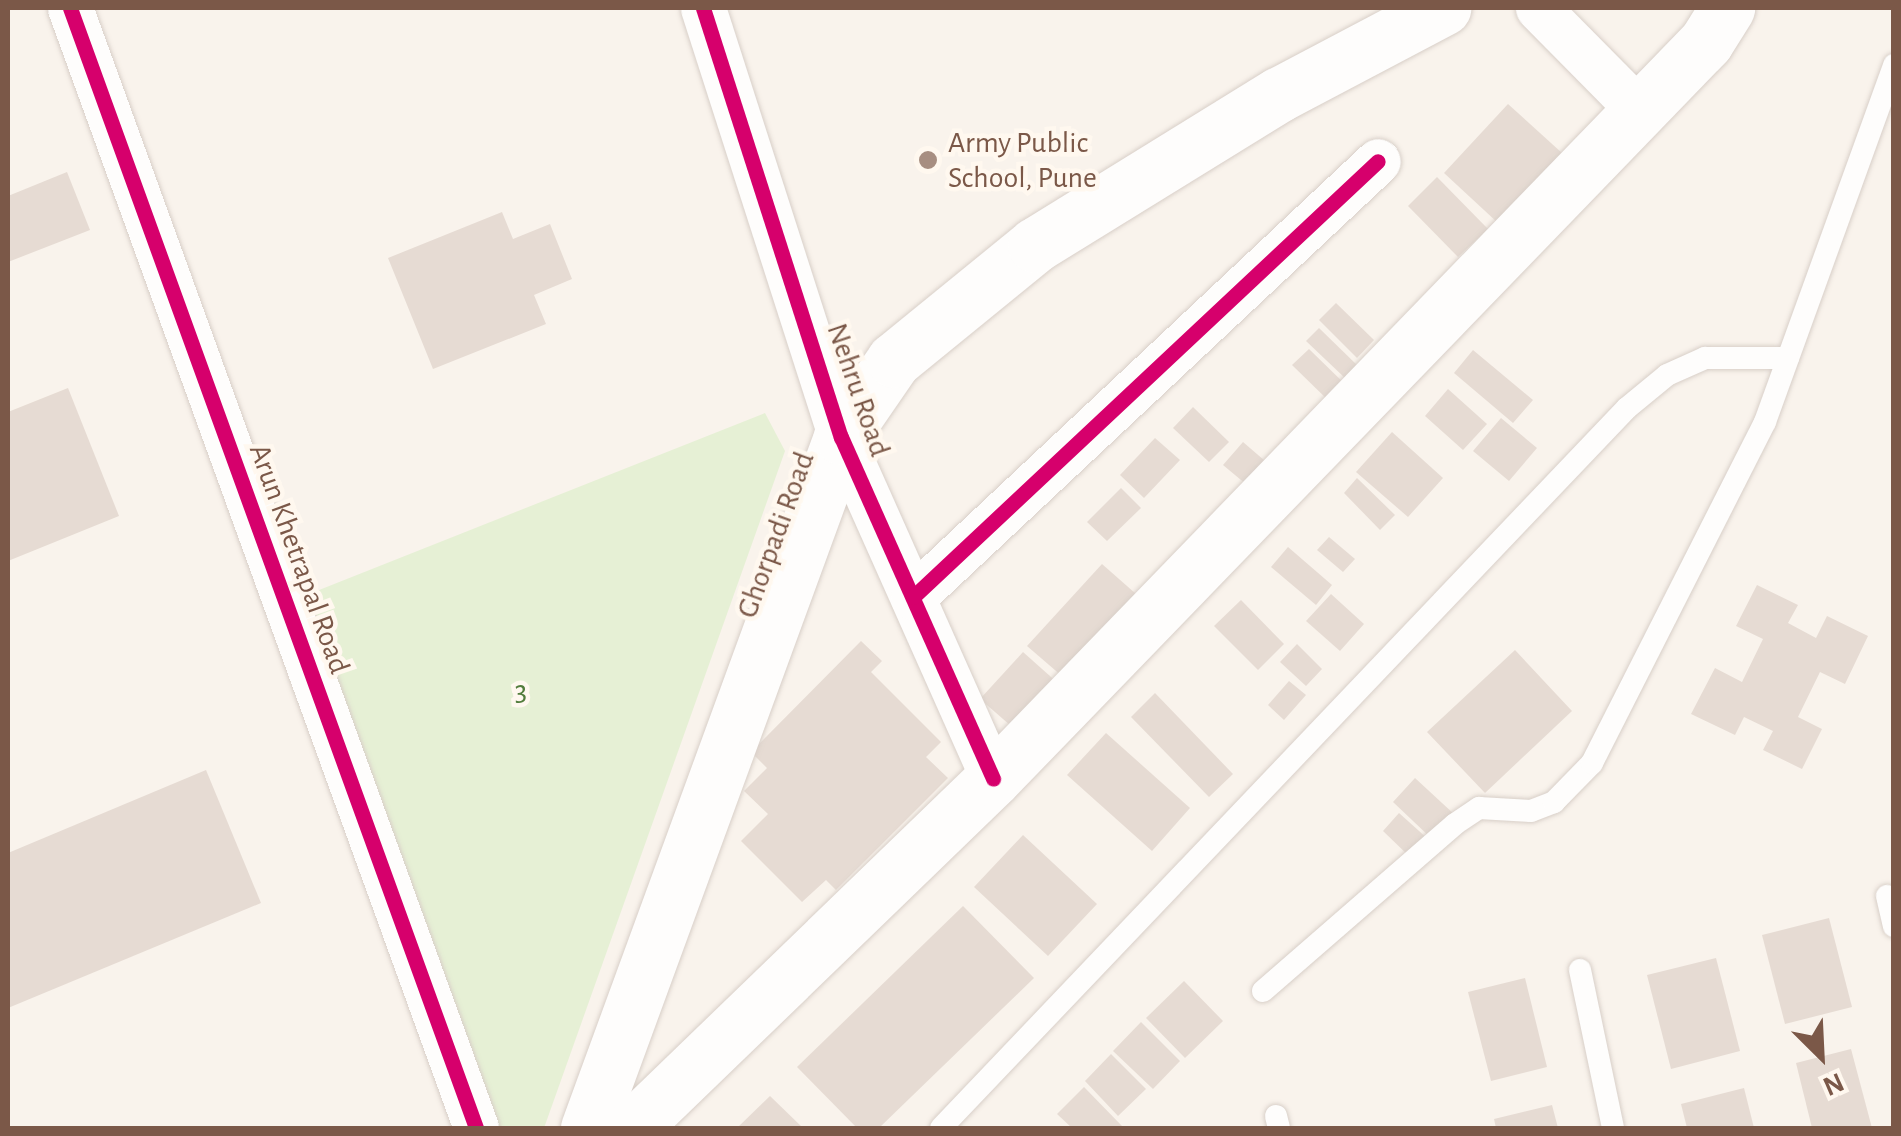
<!DOCTYPE html>
<style>
body{margin:0}
#map{position:relative;width:1901px;height:1136px;overflow:hidden;background:#f9f3ec;font-family:"Alegreya Sans",sans-serif}
div>[style]{position:absolute}
[style*='--x']{left:calc(var(--x)*1px);top:calc(var(--y)*1px);width:calc(var(--w)*1px);rotate:calc(var(--a)*1deg)}
.green>*{inset:0;background:#e6f0d5}
.building>*{inset:0;background:#e6dbd3}
.roads{filter:drop-shadow(0 0 2px #d8cfc8) drop-shadow(0 0 2px #d8cfc8)}
.service>*{height:22px;margin:-11px;padding:0 11px;transform-origin:11px;border-radius:11px;background:#fefdfc}
.minor>*{height:45px;margin:-22.5px;padding:0 22.5px;transform-origin:22.5px;border-radius:22.5px;background:#fefdfc}
.secondary>*{height:55px;margin:-27.5px;padding:0 27.5px;transform-origin:27.5px;border-radius:27.5px;background:#fefdfc}
.cycleway>*{height:15px;margin:-7.5px;padding:0 7.5px;transform-origin:7.5px;border-radius:7.5px;background:#d6006c}
.dots>*{width:28px;height:28px;translate:-50% -50%;box-sizing:border-box;border:5px solid #fff8ef;border-radius:50%}
span{translate:-50% -50%;white-space:nowrap;text-align:center;line-height:1.15;-webkit-text-stroke:9px #fff8ef;paint-order:stroke}
.poi-label{font-size:30px;color:#7b5848}
.left{translate:0 -50%;text-align:left}
.street-label{font-size:30px;color:#7b5848}
.park-label{font-size:30px;color:#527c3c}
.frame{position:absolute;inset:0;border:10px solid #7b5848;pointer-events:none}
.north{position:absolute;left:1771px;top:1006px;width:100px;height:100px;-webkit-text-stroke:8px #fff8ef;paint-order:stroke;rotate:156deg;font-size:28px;font-weight:700;line-height:40px;text-align:center;color:#7b5848}
.north::after{content:'';display:block;margin:auto;width:35px;height:45px;background:#7b5848;clip-path:polygon(50% 0,100% 100%,50% 72%,0 100%)}
</style>
<div id="map">
<div class="green">
<div style="clip-path:polygon(765px 413px,785px 451px,544px 1128px,482px 1128px,309px 594px)"></div>
</div>
<div class="building">
<div style="clip-path:polygon(1508px 104px,1562px 153px,1498px 223px,1444px 173px)"></div>
<div style="clip-path:polygon(67px 172px,90px 230px,8px 262px,8px 196px)"></div>
<div style="clip-path:polygon(1437px 177px,1488px 229px,1458px 257px,1408px 206px)"></div>
<div style="clip-path:polygon(502px 212px,513px 239px,550px 224px,572px 279px,534px 295px,546px 324px,433px 369px,388px 258px)"></div>
<div style="clip-path:polygon(1336px 303px,1374px 340px,1357px 358px,1319px 320px)"></div>
<div style="clip-path:polygon(1319px 328px,1358px 366px,1346px 379px,1306px 341px)"></div>
<div style="clip-path:polygon(1309px 349px,1349px 388px,1333px 405px,1292px 365px)"></div>
<div style="clip-path:polygon(1473px 350px,1533px 400px,1513px 423px,1454px 373px)"></div>
<div style="clip-path:polygon(68px 388px,119px 516px,8px 561px,8px 412px)"></div>
<div style="clip-path:polygon(1448px 389px,1487px 424px,1463px 450px,1425px 416px)"></div>
<div style="clip-path:polygon(1193px 407px,1229px 442px,1209px 462px,1173px 428px)"></div>
<div style="clip-path:polygon(1501px 418px,1537px 448px,1509px 481px,1473px 451px)"></div>
<div style="clip-path:polygon(1392px 432px,1443px 478px,1408px 517px,1356px 472px)"></div>
<div style="clip-path:polygon(1155px 438px,1180px 460px,1144px 498px,1120px 475px)"></div>
<div style="clip-path:polygon(1243px 442px,1272px 467px,1253px 490px,1223px 465px)"></div>
<div style="clip-path:polygon(1357px 478px,1395px 515px,1380px 530px,1344px 493px)"></div>
<div style="clip-path:polygon(1121px 488px,1141px 508px,1107px 541px,1087px 522px)"></div>
<div style="clip-path:polygon(1329px 537px,1355px 559px,1343px 572px,1317px 550px)"></div>
<div style="clip-path:polygon(1288px 547px,1332px 585px,1316px 605px,1271px 567px)"></div>
<div style="clip-path:polygon(1102px 564px,1144px 601px,1070px 683px,1027px 646px)"></div>
<div style="clip-path:polygon(1757px 585px,1798px 605px,1788px 623px,1816px 638px,1827px 616px,1868px 636px,1845px 684px,1820px 672px,1798px 717px,1822px 729px,1802px 769px,1763px 750px,1773px 731px,1744px 717px,1735px 735px,1691px 714px,1715px 668px,1742px 682px,1763px 639px,1736px 626px)"></div>
<div style="clip-path:polygon(1331px 594px,1364px 624px,1340px 651px,1306px 621px)"></div>
<div style="clip-path:polygon(1241px 600px,1284px 644px,1258px 670px,1214px 626px)"></div>
<div style="clip-path:polygon(861px 641px,882px 661px,871px 672px,941px 742px,926px 757px,948px 778px,836px 890px,826px 880px,802px 902px,741px 841px,768px 814px,744px 791px,767px 768px,751px 752px)"></div>
<div style="clip-path:polygon(1297px 644px,1322px 669px,1306px 686px,1280px 662px)"></div>
<div style="clip-path:polygon(1515px 650px,1572px 711px,1485px 793px,1427px 732px)"></div>
<div style="clip-path:polygon(1023px 652px,1060px 685px,1018px 732px,980px 699px)"></div>
<div style="clip-path:polygon(1289px 681px,1306px 695px,1284px 720px,1268px 705px)"></div>
<div style="clip-path:polygon(1155px 693px,1233px 774px,1209px 797px,1131px 717px)"></div>
<div style="clip-path:polygon(1106px 733px,1190px 808px,1152px 851px,1067px 775px)"></div>
<div style="clip-path:polygon(206px 770px,261px 903px,8px 1008px,8px 853px)"></div>
<div style="clip-path:polygon(1415px 778px,1455px 815px,1432px 839px,1393px 802px)"></div>
<div style="clip-path:polygon(1399px 813px,1428px 839px,1411px 858px,1383px 831px)"></div>
<div style="clip-path:polygon(1023px 835px,1097px 904px,1048px 956px,974px 887px)"></div>
<div style="clip-path:polygon(963px 906px,1034px 978px,879px 1128px,857px 1128px,797px 1067px)"></div>
<div style="clip-path:polygon(1829px 918px,1852px 1007px,1785px 1024px,1762px 935px)"></div>
<div style="clip-path:polygon(1716px 958px,1740px 1051px,1671px 1069px,1647px 975px)"></div>
<div style="clip-path:polygon(1525px 978px,1547px 1067px,1491px 1081px,1468px 992px)"></div>
<div style="clip-path:polygon(1184px 981px,1223px 1021px,1185px 1058px,1146px 1018px)"></div>
<div style="clip-path:polygon(1141px 1022px,1180px 1061px,1153px 1089px,1113px 1051px)"></div>
<div style="clip-path:polygon(1851px 1049px,1872px 1128px,1812px 1128px,1796px 1063px)"></div>
<div style="clip-path:polygon(1111px 1054px,1146px 1089px,1118px 1116px,1085px 1081px)"></div>
<div style="clip-path:polygon(1084px 1087px,1122px 1126px,1120px 1128px,1072px 1128px,1057px 1114px)"></div>
<div style="clip-path:polygon(1744px 1088px,1754px 1128px,1687px 1128px,1681px 1104px)"></div>
<div style="clip-path:polygon(770px 1096px,803px 1128px,737px 1128px)"></div>
<div style="clip-path:polygon(1552px 1105px,1558px 1128px,1496px 1128px,1494px 1119px)"></div>
</div>
<div class="roads">
<div class="service">
<div style="--x:1887;--y:896;--w:31;--a:77"></div>
<div style="--x:1580;--y:970;--w:161;--a:78.2"></div>
<div style="--x:1263;--y:991;--w:254;--a:-41"></div>
<div style="--x:1455;--y:824;--w:29;--a:-34"></div>
<div style="--x:1479;--y:808;--w:52;--a:3.3"></div>
<div style="--x:1531;--y:811;--w:25;--a:-21"></div>
<div style="--x:1554;--y:802;--w:54;--a:-45.7"></div>
<div style="--x:1592;--y:763;--w:382;--a:-63.1"></div>
<div style="--x:1765;--y:422;--w:380;--a:-70.1"></div>
<div style="--x:1276;--y:1116;--w:12;--a:76"></div>
<div style="--x:941;--y:1128;--w:994;--a:-46.39"></div>
<div style="--x:1627;--y:408;--w:52;--a:-39.5"></div>
<div style="--x:1667;--y:375;--w:42;--a:-24.1"></div>
<div style="--x:1705;--y:358;--w:83;--a:0"></div>
</div>
<div class="minor">
<div style="--x:70;--y:8;--w:1191;--a:70.07"></div>
<div style="--x:703;--y:8;--w:451;--a:72.2"></div>
<div style="--x:841;--y:437;--w:374;--a:66"></div>
<div style="--x:1538;--y:8;--w:145;--a:45.3"></div>
<div style="--x:913;--y:597;--w:637;--a:-43.16"></div>
</div>
<div class="secondary">
<div style="--x:588;--y:1128;--w:736;--a:-69.89"></div>
<div style="--x:841;--y:437;--w:93;--a:-55.5"></div>
<div style="--x:894;--y:360;--w:182;--a:-39.2"></div>
<div style="--x:1035;--y:245;--w:286;--a:-31.7"></div>
<div style="--x:1278;--y:95;--w:187;--a:-27.8"></div>
<div style="--x:632;--y:1128;--w:502;--a:-44.03"></div>
<div style="--x:993;--y:779;--w:1025;--a:-45.95"></div>
<div style="--x:1706;--y:42;--w:40;--a:-58"></div>
</div>
</div>
<div class="cycleway">
<div style="--x:70;--y:8;--w:1191;--a:70.07"></div>
<div style="--x:703;--y:8;--w:451;--a:72.2"></div>
<div style="--x:841;--y:437;--w:374;--a:66"></div>
<div style="--x:913;--y:597;--w:637;--a:-43.16"></div>
</div>
<div class="dots">
<div style="left:928px;top:160px;background:#a78e81"></div>
</div>
<div class="poi-label">
<span class="left" style="left:948px;top:160px">Army Public<br>School, Pune</span>
</div>
<div class="street-label">
<span style="left:858px;top:390px;rotate:71deg">Nehru Road</span>
<span style="left:776px;top:535px;rotate:-70deg">Ghorpadi Road</span>
<span style="left:299px;top:559px;rotate:70deg">Arun Khetrapal Road</span>
</div>
<div class="park-label">
<span style="left:521px;top:691px">3</span>
</div>
<div class="frame"></div>
<div class="north">N</div>
</div>
